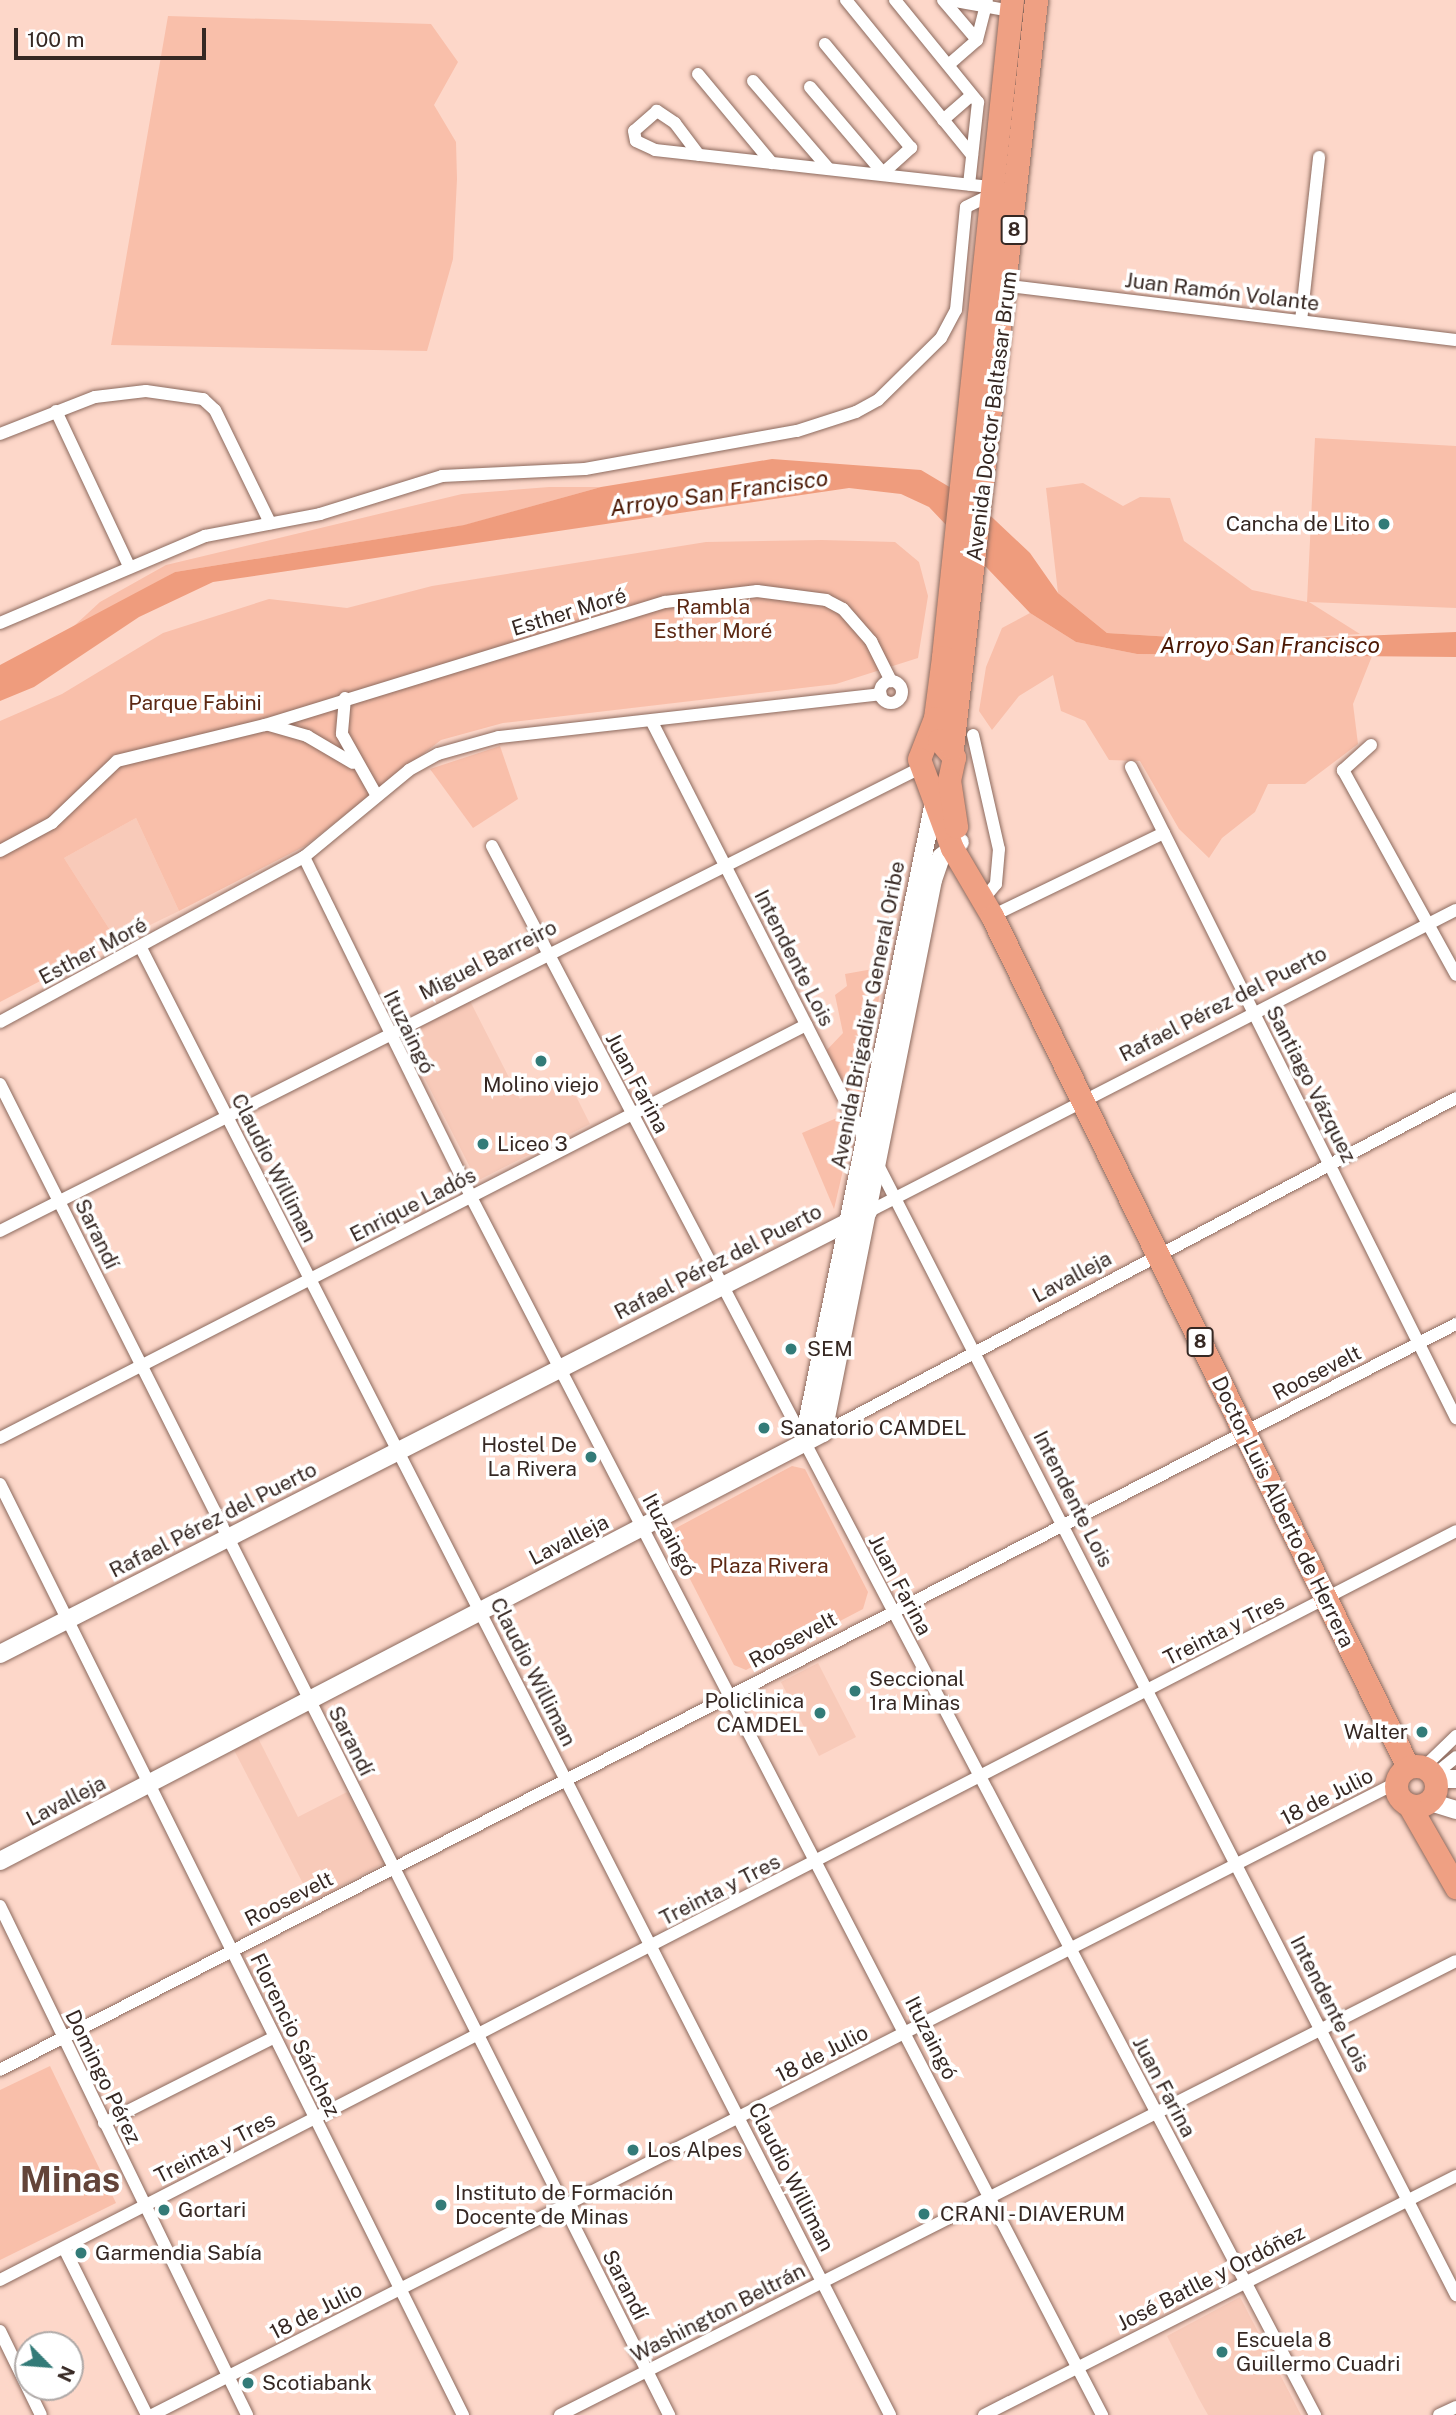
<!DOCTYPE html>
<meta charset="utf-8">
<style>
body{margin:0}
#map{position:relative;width:1456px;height:2415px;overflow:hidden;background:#fdd7c9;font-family:"Public Sans",sans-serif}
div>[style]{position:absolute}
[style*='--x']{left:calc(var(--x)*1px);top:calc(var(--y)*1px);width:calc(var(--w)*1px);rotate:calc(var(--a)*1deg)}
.built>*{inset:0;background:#f8cab9}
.green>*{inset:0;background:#f9bfaa}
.water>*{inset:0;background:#ef9c7d}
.roads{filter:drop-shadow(0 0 2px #8c6a5e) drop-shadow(0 0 2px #8c6a5e)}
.street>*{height:12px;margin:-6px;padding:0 6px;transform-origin:6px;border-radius:6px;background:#fff}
.street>.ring{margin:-6px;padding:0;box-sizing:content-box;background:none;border:12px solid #fff;border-radius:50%}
.secondary>*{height:18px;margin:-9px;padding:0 9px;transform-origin:9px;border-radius:9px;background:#fff}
.highway>*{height:23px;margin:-11.5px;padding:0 11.5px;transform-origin:11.5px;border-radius:11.5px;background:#efa083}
.highway>.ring{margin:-11.5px;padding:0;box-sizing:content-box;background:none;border:23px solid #efa083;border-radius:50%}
.dots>*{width:19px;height:19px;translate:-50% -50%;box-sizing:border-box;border:4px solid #fff;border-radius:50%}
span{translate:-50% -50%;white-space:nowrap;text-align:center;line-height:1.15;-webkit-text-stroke:7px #fff;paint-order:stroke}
.shield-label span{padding:2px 5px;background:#fff;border:2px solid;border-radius:5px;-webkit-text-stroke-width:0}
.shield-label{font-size:19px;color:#362823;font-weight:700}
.street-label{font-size:21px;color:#362823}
.poi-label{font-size:21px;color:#362823}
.right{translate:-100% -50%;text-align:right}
.left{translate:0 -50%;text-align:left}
.park-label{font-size:21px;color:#5c2813}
.water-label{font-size:23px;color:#4a1702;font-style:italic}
.town-label{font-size:35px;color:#634439;font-weight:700}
.north{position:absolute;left:14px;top:2331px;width:70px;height:70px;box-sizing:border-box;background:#fff;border:2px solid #afa9a7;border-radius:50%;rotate:115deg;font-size:19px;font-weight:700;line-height:28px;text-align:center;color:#362823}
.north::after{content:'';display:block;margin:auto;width:24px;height:32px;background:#337b78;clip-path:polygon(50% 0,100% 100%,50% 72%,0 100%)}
.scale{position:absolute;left:14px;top:28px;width:192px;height:32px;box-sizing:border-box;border:4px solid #362823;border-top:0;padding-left:9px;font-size:21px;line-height:24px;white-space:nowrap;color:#362823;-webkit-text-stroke:5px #fff;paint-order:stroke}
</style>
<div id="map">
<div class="built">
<div style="clip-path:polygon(136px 818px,179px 911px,117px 941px,64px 858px)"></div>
<div style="clip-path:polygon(470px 1001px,520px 1099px,566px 1076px,590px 1124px,477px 1181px,403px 1036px)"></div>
<div style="clip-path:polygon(818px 1663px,856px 1737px,819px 1756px,781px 1682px)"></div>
<div style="clip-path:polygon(258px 1738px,298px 1817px,347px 1792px,384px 1863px,312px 1901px,234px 1750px)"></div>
<div style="clip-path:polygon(1240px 2297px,1274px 2363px,1301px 2415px,1208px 2415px,1199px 2399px,1167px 2336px)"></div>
</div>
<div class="green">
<div style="clip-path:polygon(168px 16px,431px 24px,458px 62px,434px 105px,456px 142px,457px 179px,453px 259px,427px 351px,111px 345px)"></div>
<div style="clip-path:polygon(1315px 438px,1456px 446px,1456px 608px,1309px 602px,1360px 634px,1238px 641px,1107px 633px,1058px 593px,1046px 488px,1083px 483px,1123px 506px,1140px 497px,1170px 498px,1184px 541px,1252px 590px,1307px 602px)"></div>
<div style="clip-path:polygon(549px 487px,601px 487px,465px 525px,175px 572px,61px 638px,100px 602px,166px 565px,462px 494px)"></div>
<div style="clip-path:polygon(822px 540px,895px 542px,919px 562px,928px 596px,918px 658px,836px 684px,503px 723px,441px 740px,305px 846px,179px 911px,136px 818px,64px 858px,117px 941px,0 1002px,0 721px,62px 694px,163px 633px,269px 599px,347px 608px,432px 586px,706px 542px)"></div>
<div style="clip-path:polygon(1030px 613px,1076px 642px,1137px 654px,1372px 656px,1353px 704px,1358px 744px,1305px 784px,1268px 784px,1255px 812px,1222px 838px,1209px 858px,1179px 829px,1140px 761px,1109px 760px,1085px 721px,1061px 711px,1053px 675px,1019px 696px,992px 730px,979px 711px,986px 667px,1002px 628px)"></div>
<div style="clip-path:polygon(500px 746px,518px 799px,473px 828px,430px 769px)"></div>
<div style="clip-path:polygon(884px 967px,866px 1078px,858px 1101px,848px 1102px,824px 1053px,843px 1033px,835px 995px,847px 986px,845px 974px)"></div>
<div style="clip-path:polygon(839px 1117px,852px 1131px,834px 1209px,802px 1133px)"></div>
<div style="clip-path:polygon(792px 1466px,805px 1469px,868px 1592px,863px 1609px,746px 1670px,734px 1665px,670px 1540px,676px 1528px)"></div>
<div style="clip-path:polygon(50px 2066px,116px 2203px,0 2260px,0 2090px)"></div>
</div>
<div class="water">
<div style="clip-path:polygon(772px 459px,921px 470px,978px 504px,1030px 553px,1058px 593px,1107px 633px,1238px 641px,1456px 632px,1456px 657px,1137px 654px,1076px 642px,1030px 613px,929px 507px,901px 494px,849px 488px,213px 582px,139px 617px,34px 687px,0 701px,0 665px,175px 572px,464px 525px,601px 487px)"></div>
</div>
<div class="roads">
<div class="street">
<div style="--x:846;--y:0;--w:200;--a:50.9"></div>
<div style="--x:895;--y:0;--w:132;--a:50.9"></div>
<div style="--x:978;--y:102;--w:83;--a:96.2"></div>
<div style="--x:943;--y:0;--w:52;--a:49.6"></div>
<div style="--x:977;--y:40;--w:38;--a:139"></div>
<div style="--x:950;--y:0;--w:62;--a:10.2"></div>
<div style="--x:977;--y:40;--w:40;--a:-75.6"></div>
<div style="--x:698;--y:74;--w:116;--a:50.3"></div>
<div style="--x:753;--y:81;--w:116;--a:49.2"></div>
<div style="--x:810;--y:87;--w:113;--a:49.7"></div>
<div style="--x:883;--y:173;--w:38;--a:-42"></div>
<div style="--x:911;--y:148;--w:135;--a:-129.6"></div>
<div style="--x:943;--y:120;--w:38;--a:-41"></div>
<div style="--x:699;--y:155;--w:40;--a:-127"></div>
<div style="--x:675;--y:123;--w:22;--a:-146"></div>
<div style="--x:657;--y:111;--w:30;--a:139"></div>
<div style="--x:634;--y:131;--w:10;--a:79"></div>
<div style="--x:636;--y:141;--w:21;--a:25"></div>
<div style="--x:655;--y:150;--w:339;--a:6.3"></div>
<div style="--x:1001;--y:285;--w:458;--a:6.9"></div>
<div style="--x:1301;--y:321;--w:165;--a:-83.7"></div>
<div style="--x:56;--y:411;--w:169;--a:64.8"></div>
<div style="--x:0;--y:434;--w:102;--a:-21.3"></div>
<div style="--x:95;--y:397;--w:51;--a:-6.7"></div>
<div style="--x:146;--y:391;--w:58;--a:8"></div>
<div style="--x:203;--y:399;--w:16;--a:43"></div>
<div style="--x:215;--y:410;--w:126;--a:64"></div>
<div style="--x:0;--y:623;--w:223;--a:-23"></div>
<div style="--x:205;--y:536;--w:117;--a:-10.8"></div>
<div style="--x:320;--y:514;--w:128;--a:-17.3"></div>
<div style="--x:442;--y:476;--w:143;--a:-2.8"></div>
<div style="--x:585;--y:469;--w:215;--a:-10.2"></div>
<div style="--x:797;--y:431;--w:62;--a:-17.9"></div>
<div style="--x:856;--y:412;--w:25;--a:-29"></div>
<div style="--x:878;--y:400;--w:88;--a:-44.5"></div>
<div style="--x:941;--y:338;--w:32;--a:-62"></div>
<div style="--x:956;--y:310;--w:103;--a:-84.5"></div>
<div style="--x:966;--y:207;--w:28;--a:-26"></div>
<div class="ring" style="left:880px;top:681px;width:10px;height:10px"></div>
<div style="--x:345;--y:698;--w:36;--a:95"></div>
<div style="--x:342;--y:734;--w:71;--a:60.6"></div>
<div style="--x:652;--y:722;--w:471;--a:63"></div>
<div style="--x:269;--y:725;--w:40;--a:16"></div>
<div style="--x:307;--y:736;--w:53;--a:30.4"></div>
<div style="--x:973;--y:735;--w:117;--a:77.2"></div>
<div style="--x:999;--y:849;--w:35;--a:95"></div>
<div style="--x:996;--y:884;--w:16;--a:130"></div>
<div style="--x:1371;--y:745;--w:38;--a:138"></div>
<div style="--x:1343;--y:770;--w:234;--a:61.1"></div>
<div style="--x:1131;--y:767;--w:728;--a:63.47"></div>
<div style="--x:492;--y:846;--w:1772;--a:62.32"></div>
<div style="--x:0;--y:851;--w:59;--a:-28.3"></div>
<div style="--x:52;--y:823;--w:90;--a:-43.6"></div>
<div style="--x:117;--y:761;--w:152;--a:-13.7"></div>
<div style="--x:265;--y:725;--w:418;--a:-17.1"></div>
<div style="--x:665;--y:602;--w:93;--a:-6.8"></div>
<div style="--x:757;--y:591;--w:70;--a:7.4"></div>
<div style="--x:826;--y:600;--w:19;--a:28"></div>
<div style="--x:843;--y:609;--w:43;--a:48.8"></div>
<div style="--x:871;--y:641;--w:45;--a:63.4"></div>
<div style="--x:304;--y:857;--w:379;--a:63.8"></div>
<div style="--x:471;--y:1197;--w:1372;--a:62.61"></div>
<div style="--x:992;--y:916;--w:191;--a:-25.8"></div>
<div style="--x:141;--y:948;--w:1647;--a:62.95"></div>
<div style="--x:0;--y:1022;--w:346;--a:-28.5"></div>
<div style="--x:304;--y:857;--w:136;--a:-39.6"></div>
<div style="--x:409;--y:770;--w:33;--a:-29"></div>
<div style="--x:438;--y:754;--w:63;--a:-15.6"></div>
<div style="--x:499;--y:737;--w:384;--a:-6.4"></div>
<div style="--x:0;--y:1084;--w:1490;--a:63.31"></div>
<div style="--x:876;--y:1161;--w:1274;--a:62.91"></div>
<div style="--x:868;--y:1212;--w:661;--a:-27.19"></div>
<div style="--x:0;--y:1231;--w:1032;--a:-26.71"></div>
<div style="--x:823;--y:1433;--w:716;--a:-27.89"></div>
<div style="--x:0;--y:1438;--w:906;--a:-27.13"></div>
<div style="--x:0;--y:1484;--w:1040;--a:63.56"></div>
<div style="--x:1424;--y:1767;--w:45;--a:-44.1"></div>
<div style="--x:1434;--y:1775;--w:28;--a:-39"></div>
<div style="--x:0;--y:1906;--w:566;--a:64.11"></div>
<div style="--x:0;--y:2070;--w:1636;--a:-27.13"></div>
<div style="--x:104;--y:2123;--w:191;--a:-26.7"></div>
<div style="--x:64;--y:2248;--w:186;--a:63.6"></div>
<div style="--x:0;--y:2280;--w:1637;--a:-27.22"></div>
<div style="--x:0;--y:2331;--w:93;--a:64"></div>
<div style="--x:152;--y:2415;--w:1395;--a:-26.93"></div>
<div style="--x:560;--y:2415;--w:1004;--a:-26.87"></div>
<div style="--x:984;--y:2415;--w:529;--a:-26.86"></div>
<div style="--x:1439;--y:2415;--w:19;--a:-25"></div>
</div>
<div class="secondary">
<div style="--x:803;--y:1443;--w:654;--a:-78.45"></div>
<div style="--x:0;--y:1654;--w:974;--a:-26.99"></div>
<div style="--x:1435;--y:1779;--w:21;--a:0"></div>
<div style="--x:1430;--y:1802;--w:27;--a:17"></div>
<div style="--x:0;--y:1861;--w:928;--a:-27.48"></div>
<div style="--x:823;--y:1433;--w:564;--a:-78.75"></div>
<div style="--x:933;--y:880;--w:24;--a:-71"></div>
<div style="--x:941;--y:857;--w:24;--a:-38"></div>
</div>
<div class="highway">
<div style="--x:1012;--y:0;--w:661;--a:96"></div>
<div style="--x:943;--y:657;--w:62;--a:97.5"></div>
<div style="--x:935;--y:718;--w:44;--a:111.3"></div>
<div style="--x:919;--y:759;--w:95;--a:69.7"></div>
<div style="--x:952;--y:848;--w:79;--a:59.5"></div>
<div style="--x:992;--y:916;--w:947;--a:63.95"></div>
<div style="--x:939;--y:740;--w:23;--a:49"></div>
<div style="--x:954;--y:757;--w:24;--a:102"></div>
<div style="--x:949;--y:780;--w:47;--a:81.3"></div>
<div style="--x:952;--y:748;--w:753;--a:-83.59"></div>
<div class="ring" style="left:1396px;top:1766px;width:17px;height:17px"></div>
<div style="--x:1409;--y:1805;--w:95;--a:60.2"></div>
</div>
</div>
<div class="dots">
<div style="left:1384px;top:524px;background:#337b78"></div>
<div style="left:541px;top:1061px;background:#337b78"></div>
<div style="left:483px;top:1144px;background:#337b78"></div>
<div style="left:791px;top:1349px;background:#337b78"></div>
<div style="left:764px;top:1428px;background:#337b78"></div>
<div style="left:591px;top:1457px;background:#337b78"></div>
<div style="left:855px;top:1691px;background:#337b78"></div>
<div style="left:820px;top:1713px;background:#337b78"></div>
<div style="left:1422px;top:1732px;background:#337b78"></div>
<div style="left:633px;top:2150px;background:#337b78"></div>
<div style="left:441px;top:2205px;background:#337b78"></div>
<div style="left:164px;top:2210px;background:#337b78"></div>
<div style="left:924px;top:2214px;background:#337b78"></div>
<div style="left:81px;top:2253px;background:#337b78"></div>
<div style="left:1222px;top:2352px;background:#337b78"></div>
<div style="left:248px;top:2383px;background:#337b78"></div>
</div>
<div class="shield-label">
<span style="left:1014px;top:230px">8</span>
<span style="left:1200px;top:1342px">8</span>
</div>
<div class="street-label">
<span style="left:1222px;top:292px;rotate:7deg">Juan Ramón Volante</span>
<span style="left:992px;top:416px;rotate:-83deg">Avenida Doctor Baltasar Brum</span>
<span style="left:569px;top:612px;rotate:-17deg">Esther Moré</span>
<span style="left:93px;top:951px;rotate:-28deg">Esther Moré</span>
<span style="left:794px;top:958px;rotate:63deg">Intendente Lois</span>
<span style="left:488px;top:960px;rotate:-27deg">Miguel Barreiro</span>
<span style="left:1223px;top:1004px;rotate:-27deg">Rafael Pérez del Puerto</span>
<span style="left:868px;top:1015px;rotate:-79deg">Avenida Brigadier General Oribe</span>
<span style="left:409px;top:1032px;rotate:64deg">Ituzaingó</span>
<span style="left:637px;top:1083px;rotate:62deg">Juan Farina</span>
<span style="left:1311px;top:1084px;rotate:63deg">Santiago Vázquez</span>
<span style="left:274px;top:1168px;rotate:63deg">Claudio Williman</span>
<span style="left:413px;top:1205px;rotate:-27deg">Enrique Ladós</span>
<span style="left:97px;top:1234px;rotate:64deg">Sarandí</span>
<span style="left:718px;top:1262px;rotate:-27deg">Rafael Pérez del Puerto</span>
<span style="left:1072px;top:1277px;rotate:-28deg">Lavalleja</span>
<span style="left:1317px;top:1373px;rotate:-27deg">Roosevelt</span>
<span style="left:1073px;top:1499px;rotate:63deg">Intendente Lois</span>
<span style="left:1283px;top:1512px;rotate:64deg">Doctor Luis Alberto de Herrera</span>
<span style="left:213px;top:1520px;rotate:-27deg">Rafael Pérez del Puerto</span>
<span style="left:669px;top:1535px;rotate:62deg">Ituzaingó</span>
<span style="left:569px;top:1540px;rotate:-27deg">Lavalleja</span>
<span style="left:900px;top:1585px;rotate:62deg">Juan Farina</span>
<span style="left:1224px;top:1630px;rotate:-27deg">Treinta y Tres</span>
<span style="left:793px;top:1640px;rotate:-28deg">Roosevelt</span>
<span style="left:533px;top:1672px;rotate:63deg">Claudio Williman</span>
<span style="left:351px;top:1741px;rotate:63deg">Sarandí</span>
<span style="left:1327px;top:1797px;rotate:-27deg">18 de Julio</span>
<span style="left:66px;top:1801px;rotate:-27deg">Lavalleja</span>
<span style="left:720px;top:1890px;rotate:-27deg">Treinta y Tres</span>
<span style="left:289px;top:1899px;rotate:-27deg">Roosevelt</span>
<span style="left:1330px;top:2004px;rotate:63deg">Intendente Lois</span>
<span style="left:295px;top:2035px;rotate:64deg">Florencio Sánchez</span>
<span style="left:931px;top:2038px;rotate:63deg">Ituzaingó</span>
<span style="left:822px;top:2054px;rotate:-27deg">18 de Julio</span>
<span style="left:103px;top:2077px;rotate:64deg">Domingo Pérez</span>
<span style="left:1164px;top:2087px;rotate:62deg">Juan Farina</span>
<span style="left:215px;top:2148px;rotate:-27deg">Treinta y Tres</span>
<span style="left:791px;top:2177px;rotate:63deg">Claudio Williman</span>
<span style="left:1211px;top:2278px;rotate:-27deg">José Batlle y Ordóñez</span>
<span style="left:625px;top:2285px;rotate:63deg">Sarandí</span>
<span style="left:316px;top:2311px;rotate:-27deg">18 de Julio</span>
<span style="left:718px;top:2313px;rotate:-27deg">Washington Beltrán</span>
</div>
<div class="poi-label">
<span class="right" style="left:1370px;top:524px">Cancha de Lito</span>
<span style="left:541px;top:1085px">Molino viejo</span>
<span class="left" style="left:497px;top:1144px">Liceo 3</span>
<span class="left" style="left:807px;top:1349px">SEM</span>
<span class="left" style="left:780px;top:1428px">Sanatorio CAMDEL</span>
<span class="right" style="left:577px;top:1457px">Hostel De<br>La Rivera</span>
<span class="left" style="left:869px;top:1691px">Seccional<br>1ra Minas</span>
<span class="right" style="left:804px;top:1713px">Policlinica<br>CAMDEL</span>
<span class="right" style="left:1408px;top:1732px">Walter</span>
<span class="left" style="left:647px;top:2150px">Los Alpes</span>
<span class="left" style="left:455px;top:2205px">Instituto de Formación<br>Docente de Minas</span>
<span class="left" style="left:178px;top:2210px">Gortari</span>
<span class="left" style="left:940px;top:2214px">CRANI - DIAVERUM</span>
<span class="left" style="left:95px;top:2253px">Garmendia Sabía</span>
<span class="left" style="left:1236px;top:2352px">Escuela 8<br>Guillermo Cuadri</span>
<span class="left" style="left:262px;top:2383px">Scotiabank</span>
</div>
<div class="park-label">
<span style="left:713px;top:619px">Rambla<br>Esther Moré</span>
<span style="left:195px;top:703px">Parque Fabini</span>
<span style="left:769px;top:1566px">Plaza Rivera</span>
</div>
<div class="water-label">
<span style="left:719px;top:493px;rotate:-8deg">Arroyo San Francisco</span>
<span style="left:1270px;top:645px">Arroyo San Francisco</span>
</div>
<div class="town-label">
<span style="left:70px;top:2180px">Minas</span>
</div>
<div class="north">N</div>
<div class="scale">100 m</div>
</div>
